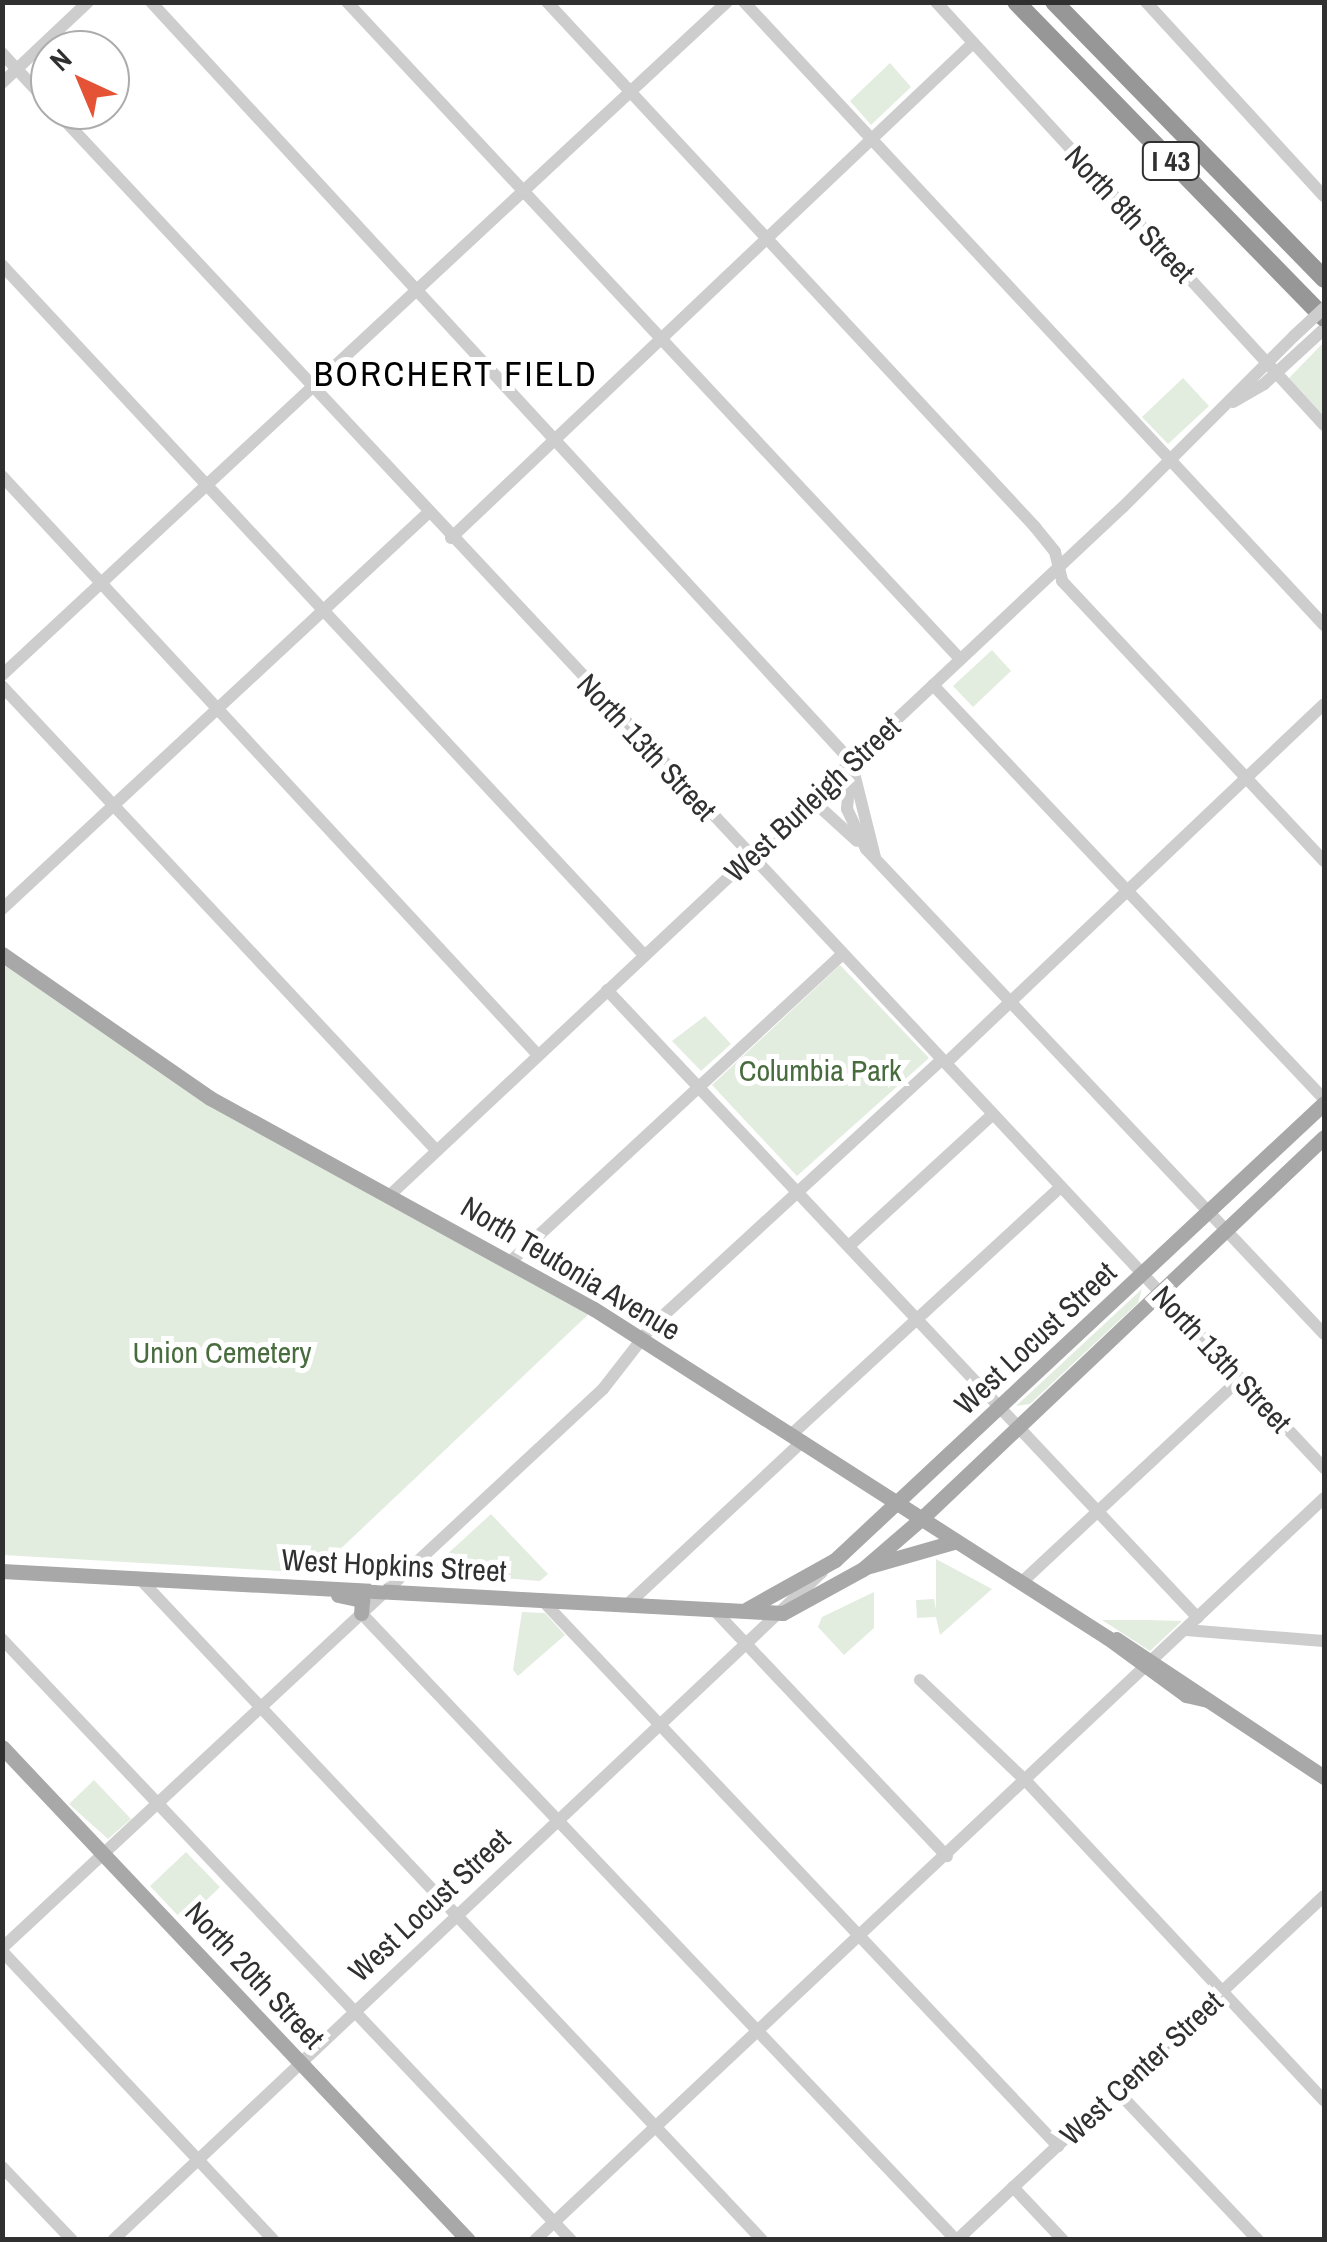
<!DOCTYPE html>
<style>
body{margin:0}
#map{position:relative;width:1327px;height:2242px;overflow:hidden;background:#fff;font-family:"Archivo Narrow",sans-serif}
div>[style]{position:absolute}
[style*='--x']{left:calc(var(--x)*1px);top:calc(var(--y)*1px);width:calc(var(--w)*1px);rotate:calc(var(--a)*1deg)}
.green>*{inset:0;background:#e3eddf}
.minor>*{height:12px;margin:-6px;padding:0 6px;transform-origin:6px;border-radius:6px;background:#cdcdcd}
.major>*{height:15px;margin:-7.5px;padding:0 7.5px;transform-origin:7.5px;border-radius:7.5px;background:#a8a8a8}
.highway>*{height:18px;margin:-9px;padding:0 9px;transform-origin:9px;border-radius:9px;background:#979797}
.minor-bridge>*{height:12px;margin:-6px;padding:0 6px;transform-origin:6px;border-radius:6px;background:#cdcdcd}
span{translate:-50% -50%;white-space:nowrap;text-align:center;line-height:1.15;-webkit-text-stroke:10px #fff;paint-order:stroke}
.shield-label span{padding:2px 8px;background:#fff;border:2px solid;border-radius:8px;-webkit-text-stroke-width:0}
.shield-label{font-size:28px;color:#303030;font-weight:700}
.street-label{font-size:30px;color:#303030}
.park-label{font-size:30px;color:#486c3e}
.quarter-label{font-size:35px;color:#000;letter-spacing:2.5px}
.frame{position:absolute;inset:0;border:5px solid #303030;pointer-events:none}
.north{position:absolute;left:30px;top:30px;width:100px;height:100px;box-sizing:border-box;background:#fff;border:2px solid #acacac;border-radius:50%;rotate:316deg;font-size:28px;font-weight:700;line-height:40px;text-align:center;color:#303030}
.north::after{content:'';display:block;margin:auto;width:35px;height:45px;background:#e45336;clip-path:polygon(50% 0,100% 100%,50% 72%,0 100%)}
</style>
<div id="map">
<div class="green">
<div style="clip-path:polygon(890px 63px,911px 87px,871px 125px,850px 101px)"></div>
<div style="clip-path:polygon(1324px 342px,1324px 416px,1289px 378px)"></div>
<div style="clip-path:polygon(1183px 378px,1209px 406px,1168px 444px,1142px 417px)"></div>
<div style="clip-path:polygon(992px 650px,1011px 671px,973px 707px,953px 686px)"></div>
<div style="clip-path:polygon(2px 954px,158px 1064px,594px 1309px,315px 1573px,3px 1555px)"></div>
<div style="clip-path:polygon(840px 965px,929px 1058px,797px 1176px,712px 1085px)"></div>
<div style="clip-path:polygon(705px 1016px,731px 1044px,701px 1071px,672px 1041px)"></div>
<div style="clip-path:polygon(1142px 1289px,1138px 1303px,1030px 1404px,1016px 1406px)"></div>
<div style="clip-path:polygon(491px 1514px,548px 1574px,540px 1581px,434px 1573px,431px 1569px)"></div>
<div style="clip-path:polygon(936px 1559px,992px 1589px,940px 1635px,936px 1617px,917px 1618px,916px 1600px,934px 1599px,936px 1609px)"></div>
<div style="clip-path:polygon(874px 1592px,874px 1628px,844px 1655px,818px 1627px,822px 1617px)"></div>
<div style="clip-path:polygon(522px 1612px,545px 1613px,565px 1635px,518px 1676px,513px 1670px)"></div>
<div style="clip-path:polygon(1102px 1620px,1147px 1620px,1182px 1621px,1150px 1651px)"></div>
<div style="clip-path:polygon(94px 1780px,131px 1819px,108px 1839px,69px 1804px)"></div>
<div style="clip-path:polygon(186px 1852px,220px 1887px,184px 1922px,150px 1886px)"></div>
</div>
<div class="minor">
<div style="--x:151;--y:2;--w:1033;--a:47.32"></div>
<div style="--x:851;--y:761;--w:99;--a:76"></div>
<div style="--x:347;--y:2;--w:899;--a:46.98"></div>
<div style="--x:547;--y:2;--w:717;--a:47.09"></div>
<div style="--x:1035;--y:527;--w:32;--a:51"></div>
<div style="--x:1055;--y:552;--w:30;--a:76"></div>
<div style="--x:1062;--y:581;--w:383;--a:46.9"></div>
<div style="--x:744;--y:2;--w:851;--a:47.05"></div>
<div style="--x:936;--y:2;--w:574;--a:47.47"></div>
<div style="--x:1146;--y:2;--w:263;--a:47.5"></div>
<div style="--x:2;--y:53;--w:71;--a:47.3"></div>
<div style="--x:2;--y:83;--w:118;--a:-43.3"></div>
<div style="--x:55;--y:110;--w:1859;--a:46.94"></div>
<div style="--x:2;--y:265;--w:942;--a:47.06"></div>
<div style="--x:1233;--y:402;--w:36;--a:-30"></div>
<div style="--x:1264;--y:384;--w:81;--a:-42.5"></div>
<div style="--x:2;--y:476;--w:789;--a:47.21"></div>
<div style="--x:451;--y:538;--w:719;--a:-43.48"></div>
<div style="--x:2;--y:675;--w:989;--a:-42.87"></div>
<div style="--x:933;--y:685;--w:569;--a:46.64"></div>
<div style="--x:2;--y:686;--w:635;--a:46.91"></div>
<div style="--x:851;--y:764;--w:45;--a:95.1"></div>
<div style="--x:847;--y:809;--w:44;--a:64.6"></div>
<div style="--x:866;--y:849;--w:667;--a:46.64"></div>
<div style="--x:811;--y:799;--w:62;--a:42.4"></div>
<div style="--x:2;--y:909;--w:582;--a:-42.91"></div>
<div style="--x:607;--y:990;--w:862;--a:46.74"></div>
<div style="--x:946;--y:1063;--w:521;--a:-43.52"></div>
<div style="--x:390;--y:1195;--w:1005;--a:-43.19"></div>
<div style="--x:1123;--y:507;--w:242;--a:-45"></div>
<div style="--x:849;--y:1246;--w:195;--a:-42.5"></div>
<div style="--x:511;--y:1261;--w:451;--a:-42.8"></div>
<div style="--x:792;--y:1434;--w:365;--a:-42.6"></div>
<div style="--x:141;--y:1580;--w:906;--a:46.74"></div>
<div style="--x:1022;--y:1582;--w:298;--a:-43"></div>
<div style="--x:541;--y:1599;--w:753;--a:46.62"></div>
<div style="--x:628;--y:1604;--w:239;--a:-43"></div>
<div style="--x:714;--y:1610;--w:339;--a:46.6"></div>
<div style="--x:361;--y:1613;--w:864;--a:46.5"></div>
<div style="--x:1186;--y:1630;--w:138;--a:4.6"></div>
<div style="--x:2;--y:1639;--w:828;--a:46.57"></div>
<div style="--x:920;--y:1680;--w:148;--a:43.6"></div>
<div style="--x:1027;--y:1782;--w:435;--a:47"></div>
<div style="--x:2;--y:1948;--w:821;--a:-42.93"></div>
<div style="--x:603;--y:1389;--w:80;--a:-52.1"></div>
<div style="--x:652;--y:1326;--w:394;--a:-42.6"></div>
<div style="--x:2;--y:1951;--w:396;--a:46.8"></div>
<div style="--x:1117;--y:2091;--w:205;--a:46.6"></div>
<div style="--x:2;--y:2167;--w:101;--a:46.2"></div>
<div style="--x:1013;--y:2187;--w:73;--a:46.7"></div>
<div style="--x:113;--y:2240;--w:974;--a:-43.29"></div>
<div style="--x:535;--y:2240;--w:1083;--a:-43.24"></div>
<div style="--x:957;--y:2240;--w:503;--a:-43.15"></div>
</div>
<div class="major">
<div style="--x:2;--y:954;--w:253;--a:34.7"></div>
<div style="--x:210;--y:1098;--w:438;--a:28.8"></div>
<div style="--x:594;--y:1309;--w:610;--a:32.62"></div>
<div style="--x:1108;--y:1638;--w:97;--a:36.2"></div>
<div style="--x:1186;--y:1695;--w:22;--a:13"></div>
<div style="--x:866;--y:1567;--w:91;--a:-15.9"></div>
<div style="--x:2;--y:1571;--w:782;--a:3.08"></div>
<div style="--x:783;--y:1613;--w:91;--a:-28.8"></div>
<div style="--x:863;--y:1569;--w:77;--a:-40.8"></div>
<div style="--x:921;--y:1519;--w:555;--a:-43.47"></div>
<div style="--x:338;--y:1595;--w:25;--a:12"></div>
<div style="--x:362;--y:1600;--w:13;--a:94"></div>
<div style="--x:747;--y:1609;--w:101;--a:-29.1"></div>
<div style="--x:835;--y:1560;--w:669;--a:-43.06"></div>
<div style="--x:1116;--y:1639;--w:250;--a:33.6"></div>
<div style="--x:2;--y:1747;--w:678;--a:46.61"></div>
</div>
<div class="highway">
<div style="--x:1016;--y:2;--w:441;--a:45.7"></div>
<div style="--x:1054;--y:2;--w:387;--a:45.7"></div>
</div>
<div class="minor-bridge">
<div style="--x:1294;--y:336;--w:41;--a:-43"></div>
</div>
<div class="shield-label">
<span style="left:1171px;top:161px">I 43</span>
</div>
<div class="street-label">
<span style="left:1130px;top:214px;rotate:47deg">North 8th Street</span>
<span style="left:647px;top:747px;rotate:47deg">North 13th Street</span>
<span style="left:812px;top:799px;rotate:-43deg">West Burleigh Street</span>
<span style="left:571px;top:1268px;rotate:31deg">North Teutonia Avenue</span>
<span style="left:1035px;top:1338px;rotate:-43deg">West Locust Street</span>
<span style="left:1222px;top:1359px;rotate:47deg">North 13th Street</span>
<span style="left:394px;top:1565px;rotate:3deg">West Hopkins Street</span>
<span style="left:429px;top:1905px;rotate:-43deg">West Locust Street</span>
<span style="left:255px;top:1975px;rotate:47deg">North 20th Street</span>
<span style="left:1141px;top:2068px;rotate:-43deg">West Center Street</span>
</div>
<div class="park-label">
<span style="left:820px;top:1070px">Columbia Park</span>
<span style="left:222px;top:1352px">Union Cemetery</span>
</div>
<div class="quarter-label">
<span style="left:456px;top:374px">BORCHERT FIELD</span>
</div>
<div class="frame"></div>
<div class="north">N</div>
</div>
